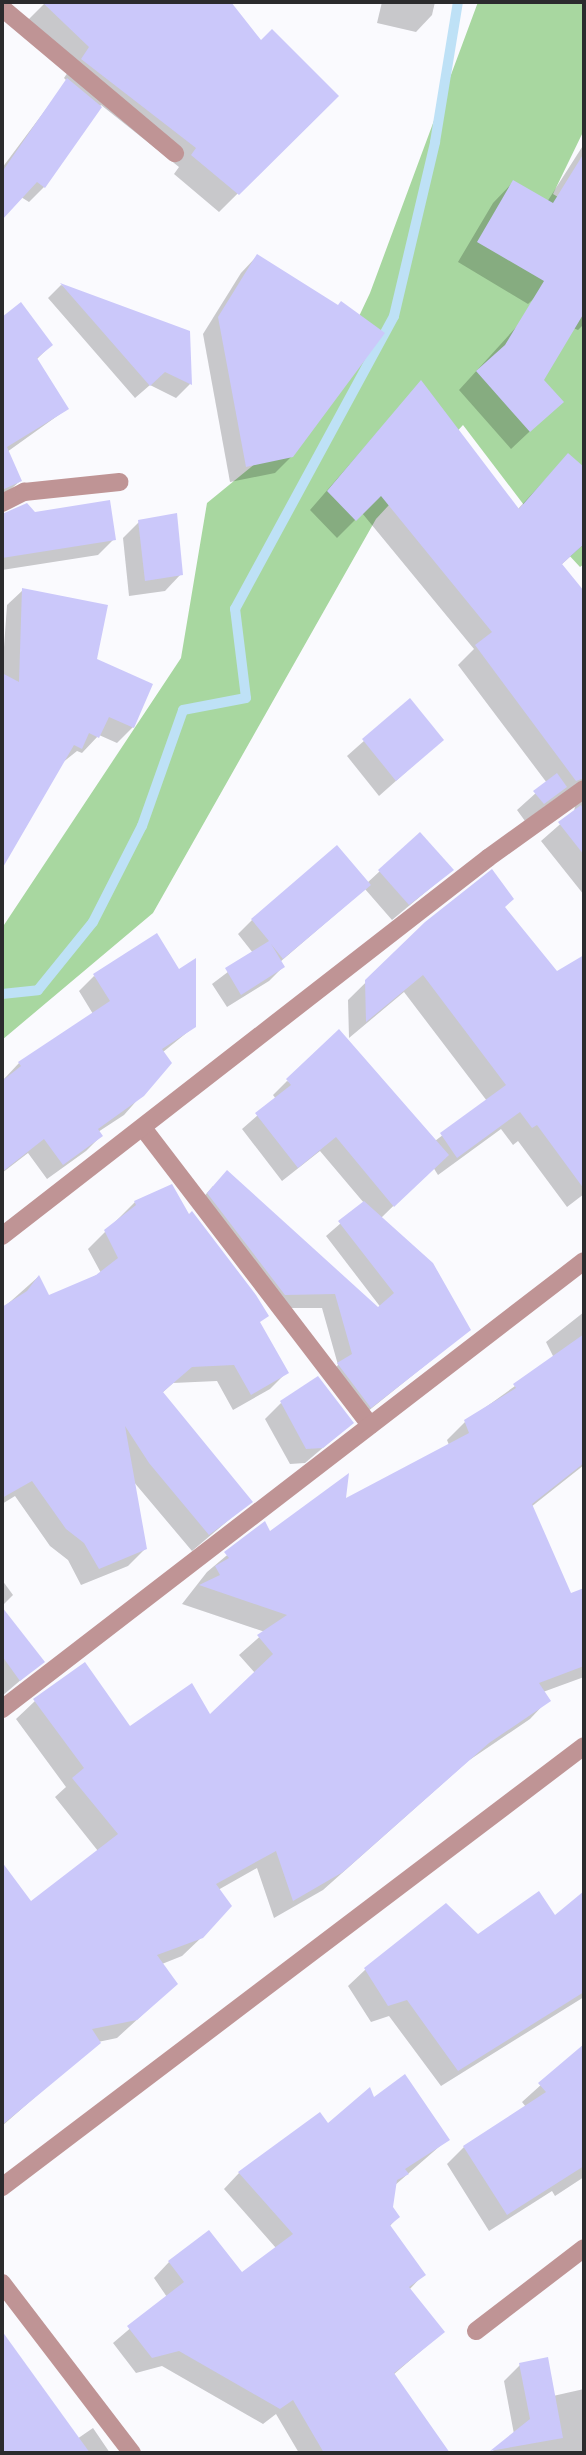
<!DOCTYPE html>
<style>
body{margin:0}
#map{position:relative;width:586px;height:2455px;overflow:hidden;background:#fafafe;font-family:"Roboto Condensed",sans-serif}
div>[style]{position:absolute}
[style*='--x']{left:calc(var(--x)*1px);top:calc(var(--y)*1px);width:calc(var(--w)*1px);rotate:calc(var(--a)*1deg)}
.green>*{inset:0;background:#a8d7a0}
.shadow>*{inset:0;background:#0003}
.stream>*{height:10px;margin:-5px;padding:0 5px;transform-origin:5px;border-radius:5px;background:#bee1f6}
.building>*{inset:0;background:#cbc8fa}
.minor>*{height:18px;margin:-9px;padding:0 9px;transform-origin:9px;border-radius:9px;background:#bf9495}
span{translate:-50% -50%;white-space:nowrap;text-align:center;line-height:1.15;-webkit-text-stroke:6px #fff;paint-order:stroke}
.frame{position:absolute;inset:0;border:4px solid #2b2b2d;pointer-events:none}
</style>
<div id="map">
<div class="green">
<div style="clip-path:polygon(478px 2px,584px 2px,584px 130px,553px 194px,584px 213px,584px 564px,580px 567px,530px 513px,463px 425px,376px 519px,153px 913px,2px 1040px,2px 928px,181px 658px,207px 503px,311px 418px,370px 293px)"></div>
</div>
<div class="shadow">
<div style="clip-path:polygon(46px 2px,228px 2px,261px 42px,336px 96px,219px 212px,174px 174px,179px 167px,101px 105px,44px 187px,29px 202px,21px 197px,2px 217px,2px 168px,67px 81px,64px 78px,72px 66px,26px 22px)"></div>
<div style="clip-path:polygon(382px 2px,435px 2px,432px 15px,416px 32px,377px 23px)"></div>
<div style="clip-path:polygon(584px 144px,584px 227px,549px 284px,528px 304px,458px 262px,493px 203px,513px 182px,547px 202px)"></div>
<div style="clip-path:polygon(257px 256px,338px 307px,292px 456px,275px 473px,230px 482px,203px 334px,241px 273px)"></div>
<div style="clip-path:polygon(584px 279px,584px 324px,578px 330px,573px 328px,542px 380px,561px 402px,511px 449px,459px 390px,519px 324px,528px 332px)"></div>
<div style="clip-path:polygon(61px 285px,189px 332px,190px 384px,176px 398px,150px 385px,135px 398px,48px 298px)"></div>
<div style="clip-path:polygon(24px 309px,51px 345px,36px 360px,67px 409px,7px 452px,20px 481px,2px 497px,2px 321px)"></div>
<div style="clip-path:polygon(421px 382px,517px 510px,568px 455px,584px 470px,584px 544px,561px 565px,584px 594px,584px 895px,541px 841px,574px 812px,576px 800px,558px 797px,525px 821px,517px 810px,547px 783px,458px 665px,474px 649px,362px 513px,337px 538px,310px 510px)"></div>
<div style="clip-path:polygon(27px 505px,34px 514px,114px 539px,98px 555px,2px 570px,2px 516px)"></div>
<div style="clip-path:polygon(139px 522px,181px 574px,165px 591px,129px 596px,123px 538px)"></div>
<div style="clip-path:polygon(23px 590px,95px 660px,133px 727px,117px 743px,99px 735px,82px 753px,77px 751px,62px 763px,2px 865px,2px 675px,7px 605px)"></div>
<div style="clip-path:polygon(409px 701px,442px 740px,379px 796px,347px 756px)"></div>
<div style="clip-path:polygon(452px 870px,392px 920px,365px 889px,280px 962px,283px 967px,269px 981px,227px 1007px,212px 984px,253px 953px,238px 934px,252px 920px,367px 883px,380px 871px)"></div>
<div style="clip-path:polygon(503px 908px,557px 973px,584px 957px,584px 1194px,567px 1207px,518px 1141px,513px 1145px,501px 1129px,438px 1175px,433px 1167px,381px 1218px,469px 1330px,357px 1420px,325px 1378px,338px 1365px,322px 1308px,271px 1308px,194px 1208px,213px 1186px,385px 1313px,326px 1236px,364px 1203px,320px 1151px,282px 1181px,242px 1129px,276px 1099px,273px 1095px,287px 1081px,435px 1141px,487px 1101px,404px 992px,349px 1038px,348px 1000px,426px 923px)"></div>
<div style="clip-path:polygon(94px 976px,195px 1026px,163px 1052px,170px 1063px,124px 1115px,98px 1132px,101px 1136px,86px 1151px,47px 1179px,28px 1153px,2px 1173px,4px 1079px,19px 1063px,93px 1014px,79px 991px)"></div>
<div style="clip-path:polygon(135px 1202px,259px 1323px,287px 1372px,270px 1389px,233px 1410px,217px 1381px,173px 1383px,162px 1393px,250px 1502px,192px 1551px,133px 1481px,145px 1549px,128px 1566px,81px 1585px,68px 1560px,50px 1546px,15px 1496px,2px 1504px,2px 1309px,38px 1277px,49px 1298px,101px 1273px,88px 1249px)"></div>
<div style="clip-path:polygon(584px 1312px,584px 1465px,531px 1507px,570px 1596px,580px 1592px,584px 1603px,584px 1677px,543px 1692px,548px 1700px,530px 1719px,468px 1761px,323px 1890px,274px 1918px,257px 1868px,218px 1890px,202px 1937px,182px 1956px,162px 1964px,176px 1984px,117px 2038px,98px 2042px,2px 2126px,2px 1865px,31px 1903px,98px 1851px,55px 1797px,66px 1787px,16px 1719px,35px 1701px,130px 1728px,210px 1716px,255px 1673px,239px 1655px,265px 1632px,182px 1604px,207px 1572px,264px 1524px,270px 1533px,344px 1501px,449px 1445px,447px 1440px,465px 1422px,554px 1358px,546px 1342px)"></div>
<div style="clip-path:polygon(281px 1403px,352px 1423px,305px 1463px,290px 1464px,265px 1419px)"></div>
<div style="clip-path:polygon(2px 1580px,13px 1595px,2px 1606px)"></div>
<div style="clip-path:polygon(2px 1610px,42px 1662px,2px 1696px)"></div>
<div style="clip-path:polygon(584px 1893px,584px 1997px,441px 2086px,389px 2016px,371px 2022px,348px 1986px,366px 1969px,555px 1918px)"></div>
<div style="clip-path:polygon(584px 2046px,584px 2177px,555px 2196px,552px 2191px,489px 2231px,447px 2164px,464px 2147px,526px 2107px,522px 2102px)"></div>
<div style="clip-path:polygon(373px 2100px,448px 2139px,394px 2186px,392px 2207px,398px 2217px,389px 2227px,423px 2275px,409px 2290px,443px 2332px,393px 2375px,449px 2453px,299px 2453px,276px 2414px,263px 2424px,162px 2366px,136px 2373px,113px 2343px,167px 2297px,154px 2278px,169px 2262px,241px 2274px,276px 2248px,224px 2189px,239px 2173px)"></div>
<div style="clip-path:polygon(15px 2352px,77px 2439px,93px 2428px,110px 2453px,2px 2453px,2px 2362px)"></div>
<div style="clip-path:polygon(520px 2365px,553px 2396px,584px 2389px,584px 2453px,490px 2453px,514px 2434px,504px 2381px)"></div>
</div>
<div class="stream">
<div style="--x:2;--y:994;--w:36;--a:-6"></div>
<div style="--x:38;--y:990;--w:87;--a:-51"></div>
<div style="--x:93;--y:922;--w:108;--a:-63"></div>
<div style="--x:142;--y:826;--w:123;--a:-70.5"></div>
<div style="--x:183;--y:710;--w:64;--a:-10.8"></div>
<div style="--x:246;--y:698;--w:90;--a:-97"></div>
<div style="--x:235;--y:609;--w:333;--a:-61.5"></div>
<div style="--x:394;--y:316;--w:179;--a:-76.7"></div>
<div style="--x:435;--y:142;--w:142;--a:-80.7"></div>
</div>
<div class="building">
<div style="clip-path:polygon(42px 2px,231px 2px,261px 40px,272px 29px,339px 96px,239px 195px,191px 155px,196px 148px,81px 59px,89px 47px)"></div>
<div style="clip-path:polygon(67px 78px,102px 107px,45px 188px,37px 182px,2px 220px,2px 172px)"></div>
<div style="clip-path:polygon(584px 153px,584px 313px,544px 380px,564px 402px,530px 432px,476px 371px,505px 345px,544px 281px,477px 242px,513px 180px,553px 203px)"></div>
<div style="clip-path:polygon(257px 254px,338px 305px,341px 301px,385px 333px,293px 457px,246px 467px,218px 317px)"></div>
<div style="clip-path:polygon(60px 283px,190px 331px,192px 385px,165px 372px,150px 386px)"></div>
<div style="clip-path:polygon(21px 302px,53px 345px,37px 358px,69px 409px,7px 447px,22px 481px,2px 490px,2px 317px)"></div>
<div style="clip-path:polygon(421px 380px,519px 509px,568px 453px,584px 467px,584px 544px,562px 564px,584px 591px,584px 778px,576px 781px,475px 645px,492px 632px,381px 496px,356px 521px,327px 491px)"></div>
<div style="clip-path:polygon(110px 500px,116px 540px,2px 558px,2px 514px,27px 503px,35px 512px)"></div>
<div style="clip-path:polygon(177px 513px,183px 575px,145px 581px,138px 520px)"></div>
<div style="clip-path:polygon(22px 588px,108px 605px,97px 659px,153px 684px,134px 728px,109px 717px,99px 738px,89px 733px,82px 749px,74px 745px,2px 869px,2px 673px,19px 682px)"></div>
<div style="clip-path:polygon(410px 698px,444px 740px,396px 781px,362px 739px)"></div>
<div style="clip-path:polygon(557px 773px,567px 787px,544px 804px,533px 791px)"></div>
<div style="clip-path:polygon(581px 805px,584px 811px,584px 855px,558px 822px)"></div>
<div style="clip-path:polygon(420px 832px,454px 870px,409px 905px,378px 870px)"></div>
<div style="clip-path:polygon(337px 845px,371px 885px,283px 959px,271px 944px,285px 967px,241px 995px,225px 968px,269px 941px,251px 919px)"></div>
<div style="clip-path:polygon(492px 869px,514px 899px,505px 907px,557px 971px,584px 955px,584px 1189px,537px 1125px,532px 1128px,520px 1112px,457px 1158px,440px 1133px,506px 1085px,423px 975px,366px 1022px,365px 980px,425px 922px)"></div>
<div style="clip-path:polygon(157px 933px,179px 969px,196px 958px,196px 1027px,162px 1049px,172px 1063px,144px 1096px,98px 1129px,103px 1136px,63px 1165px,44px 1139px,2px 1172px,2px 1081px,21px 1066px,18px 1062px,110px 1001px,93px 974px)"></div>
<div style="clip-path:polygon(339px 1029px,449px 1155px,394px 1207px,336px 1137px,298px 1168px,255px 1113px,291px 1085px,286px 1079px)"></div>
<div style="clip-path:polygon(227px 1170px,378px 1307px,394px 1293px,338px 1221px,364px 1201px,433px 1263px,471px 1330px,371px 1408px,337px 1363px,352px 1354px,335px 1294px,285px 1295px,207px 1193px)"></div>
<div style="clip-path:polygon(172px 1184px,189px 1214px,192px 1211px,256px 1295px,269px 1316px,260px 1322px,289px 1373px,251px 1395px,234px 1365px,192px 1367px,163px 1392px,253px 1502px,209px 1535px,149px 1463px,125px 1426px,147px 1549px,99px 1569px,84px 1543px,66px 1529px,32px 1481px,2px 1498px,2px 1307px,27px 1291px,39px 1275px,49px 1295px,96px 1275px,118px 1258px,104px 1230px,136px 1205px,134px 1201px)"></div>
<div style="clip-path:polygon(584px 1334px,584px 1463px,532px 1504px,571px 1593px,584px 1588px,584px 1666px,539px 1683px,551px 1701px,489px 1743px,343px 1872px,293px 1901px,276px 1851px,216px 1884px,232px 1906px,203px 1938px,157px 1955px,178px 1984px,137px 2020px,92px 2029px,101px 2043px,2px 2125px,2px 1862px,31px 1901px,118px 1834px,72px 1778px,84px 1768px,33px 1699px,85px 1662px,130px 1726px,192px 1683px,210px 1714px,273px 1654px,257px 1635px,287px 1615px,199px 1585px,220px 1575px,215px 1566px,229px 1558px,224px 1552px,265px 1521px,270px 1531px,349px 1473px,346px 1498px,469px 1433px,464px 1420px,516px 1388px,513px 1384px)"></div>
<div style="clip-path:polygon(318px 1376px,354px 1423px,323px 1448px,306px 1449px,280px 1401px)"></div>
<div style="clip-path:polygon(2px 1607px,45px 1662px,20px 1681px,2px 1656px)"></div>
<div style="clip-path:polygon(539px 1891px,555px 1915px,584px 1891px,584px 1992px,458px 2071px,407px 2000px,388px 2006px,364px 1968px,446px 1903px,478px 1934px)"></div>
<div style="clip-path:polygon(584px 2044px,584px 2166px,507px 2215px,463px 2146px,546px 2092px,538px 2083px)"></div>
<div style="clip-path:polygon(405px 2074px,450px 2140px,405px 2169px,409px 2174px,397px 2180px,393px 2207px,400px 2217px,390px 2225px,426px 2275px,409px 2287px,445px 2332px,394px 2373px,450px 2453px,324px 2453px,293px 2400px,280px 2409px,179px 2351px,152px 2358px,127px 2326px,184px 2282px,168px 2261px,209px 2230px,242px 2272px,293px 2234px,238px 2172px,320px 2112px,328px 2123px,370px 2087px,374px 2097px)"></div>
<div style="clip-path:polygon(2px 2331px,90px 2453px,2px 2453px)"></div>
<div style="clip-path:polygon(548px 2357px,563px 2438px,490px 2451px,530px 2419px,519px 2363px)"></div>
</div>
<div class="minor">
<div style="--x:2;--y:8;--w:226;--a:40"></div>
<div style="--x:2;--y:503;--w:25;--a:-27"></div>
<div style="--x:24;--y:492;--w:96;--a:-6"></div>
<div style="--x:143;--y:1128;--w:374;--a:52.6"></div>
<div style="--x:2;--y:1236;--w:616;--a:-37.87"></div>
<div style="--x:488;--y:858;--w:118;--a:-35.7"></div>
<div style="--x:2;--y:1709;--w:734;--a:-37.59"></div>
<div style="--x:2;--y:2187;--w:730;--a:-37.15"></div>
<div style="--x:2;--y:2283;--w:214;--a:52.6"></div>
<div style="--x:476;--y:2331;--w:136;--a:-37.5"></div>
</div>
<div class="frame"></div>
</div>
